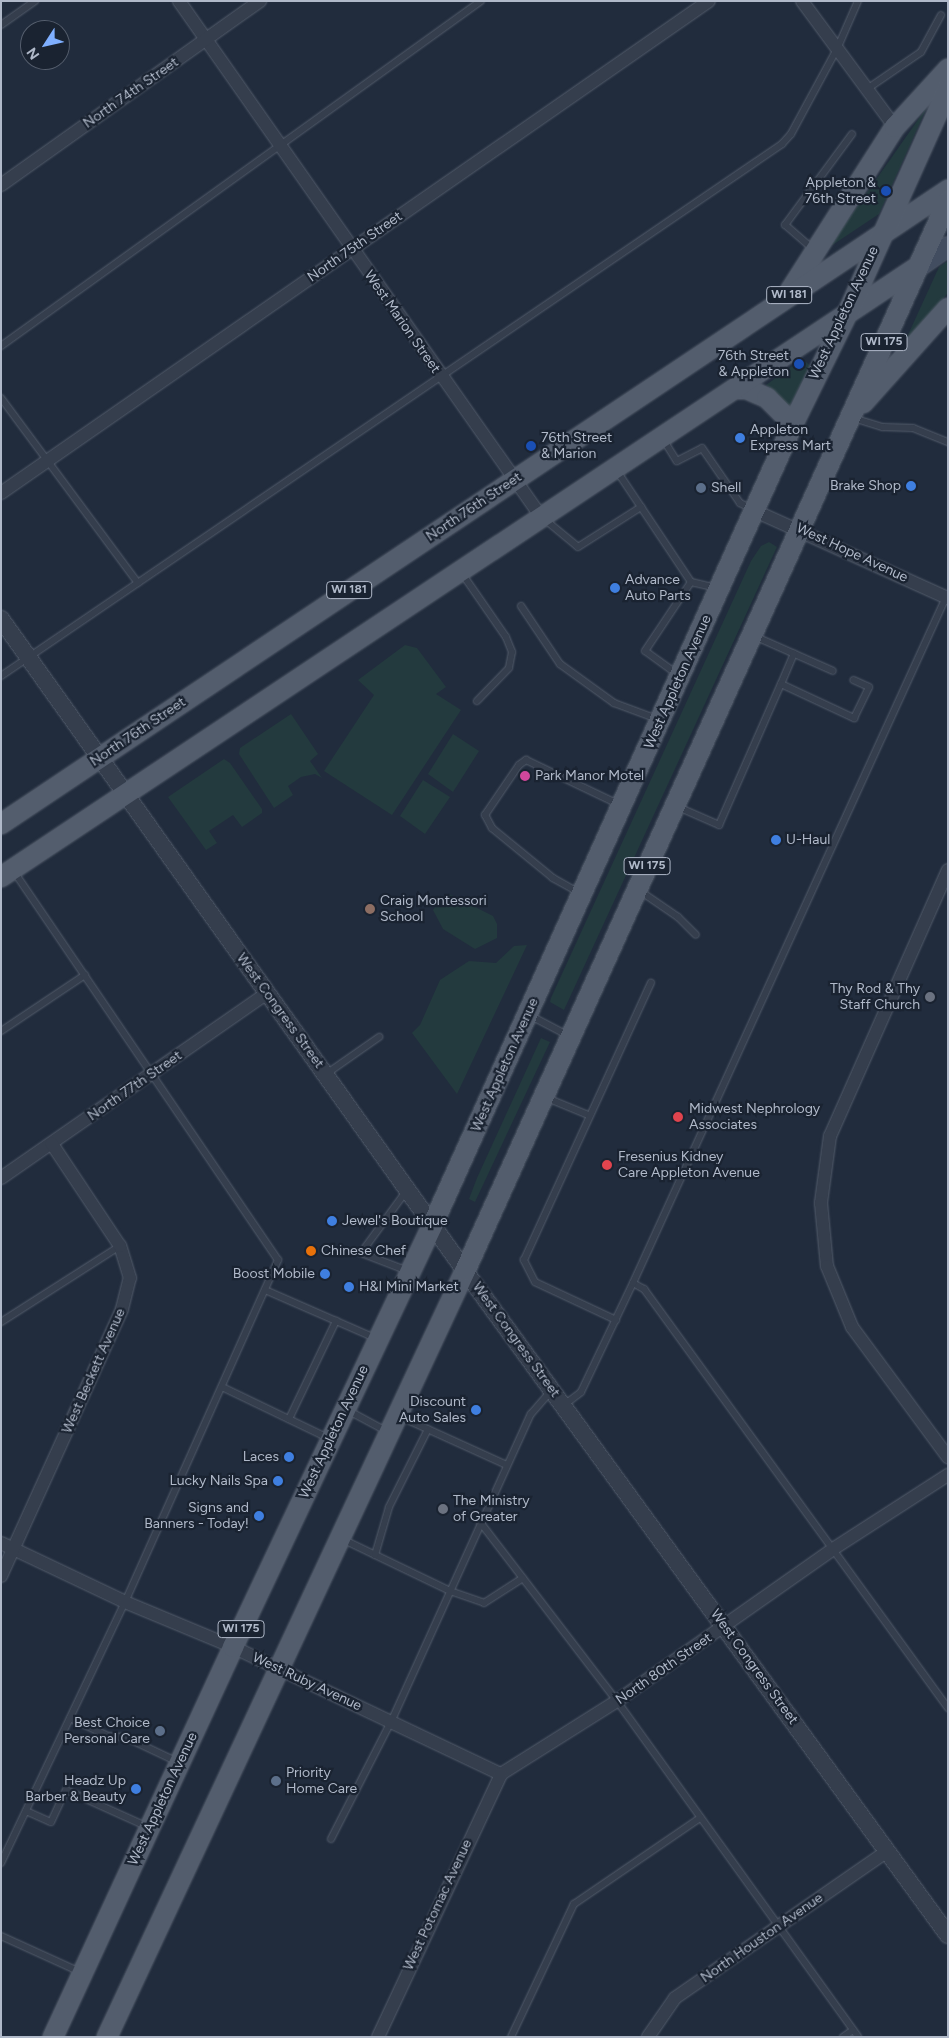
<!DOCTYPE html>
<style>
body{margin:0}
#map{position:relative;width:949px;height:2038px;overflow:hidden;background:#212c3d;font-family:Figtree,sans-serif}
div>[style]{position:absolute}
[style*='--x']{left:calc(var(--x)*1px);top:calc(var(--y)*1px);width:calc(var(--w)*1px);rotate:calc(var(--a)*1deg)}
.green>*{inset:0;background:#233a3e}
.roads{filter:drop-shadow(0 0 1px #535c6b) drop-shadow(0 0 1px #535c6b)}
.service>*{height:6px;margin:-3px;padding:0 3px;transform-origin:3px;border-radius:3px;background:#353e4d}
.minor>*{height:12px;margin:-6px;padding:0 6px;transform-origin:6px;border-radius:6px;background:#353e4d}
.tertiary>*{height:16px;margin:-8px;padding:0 8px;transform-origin:8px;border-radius:8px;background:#353e4d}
.secondary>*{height:19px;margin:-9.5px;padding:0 9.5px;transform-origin:9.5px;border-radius:9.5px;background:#424d60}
.primary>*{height:20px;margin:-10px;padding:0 10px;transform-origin:10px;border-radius:10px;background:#535d6d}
.dots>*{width:14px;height:14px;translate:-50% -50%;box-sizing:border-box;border:2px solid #1a2331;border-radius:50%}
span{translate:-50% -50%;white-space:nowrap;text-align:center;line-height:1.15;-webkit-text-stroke:4.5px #1a2331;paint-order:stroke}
.shield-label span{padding:1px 4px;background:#1a2331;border:1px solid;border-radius:4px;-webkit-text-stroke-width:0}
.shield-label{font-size:12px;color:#b0b9c9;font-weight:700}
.street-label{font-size:14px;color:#b0b9c9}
.poi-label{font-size:14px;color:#b0b9c9}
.right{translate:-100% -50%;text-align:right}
.left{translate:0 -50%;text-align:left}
.frame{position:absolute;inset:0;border:2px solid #b0b9c9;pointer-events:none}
.north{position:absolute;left:20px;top:20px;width:50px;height:50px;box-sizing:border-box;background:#1a2331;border:1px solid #565f6e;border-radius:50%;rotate:235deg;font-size:14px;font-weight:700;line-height:20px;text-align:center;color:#b0b9c9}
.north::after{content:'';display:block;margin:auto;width:18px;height:22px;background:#7fafff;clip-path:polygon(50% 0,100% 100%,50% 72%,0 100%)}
</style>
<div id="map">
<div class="green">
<div style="clip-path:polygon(927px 107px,879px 214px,828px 248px)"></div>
<div style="clip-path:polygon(948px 261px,948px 293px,902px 348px,939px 267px)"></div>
<div style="clip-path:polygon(802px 359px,810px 365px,790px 406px,766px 385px)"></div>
<div style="clip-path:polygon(769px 542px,777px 547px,564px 1010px,550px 1002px,551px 998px,751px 561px,761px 546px)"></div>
<div style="clip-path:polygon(405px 645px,417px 648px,446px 687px,436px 694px,461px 710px,392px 815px,324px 771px,374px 695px,358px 680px)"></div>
<div style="clip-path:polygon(291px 714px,318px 754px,310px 761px,322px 778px,315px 774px,301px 777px,288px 786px,293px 795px,274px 808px,239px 754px,240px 748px)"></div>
<div style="clip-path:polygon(453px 734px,479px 751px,453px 792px,428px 774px)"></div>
<div style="clip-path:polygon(224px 759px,230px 763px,262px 809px,262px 813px,242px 827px,233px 815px,209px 831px,217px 843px,206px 850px,168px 797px)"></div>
<div style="clip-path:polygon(423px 780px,450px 797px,425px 834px,400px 816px)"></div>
<div style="clip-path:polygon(449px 894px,493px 916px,497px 924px,497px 938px,475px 949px,443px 929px,433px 910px,443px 897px)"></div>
<div style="clip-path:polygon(527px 945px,457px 1094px,412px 1033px,420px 1025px,440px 980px,469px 961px,496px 963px,514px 946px)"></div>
<div style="clip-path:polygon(541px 1038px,550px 1042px,475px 1202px,469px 1199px,477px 1178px)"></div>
</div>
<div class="roads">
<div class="service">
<div style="--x:1;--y:25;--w:42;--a:-35.2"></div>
<div style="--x:867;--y:89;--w:65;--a:-34.4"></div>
<div style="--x:921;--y:52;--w:42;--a:-61.6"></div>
<div style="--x:813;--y:249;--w:37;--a:-139"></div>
<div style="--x:785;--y:225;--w:113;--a:-53.6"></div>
<div style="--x:1;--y:346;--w:591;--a:-35.71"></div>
<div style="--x:1;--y:398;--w:230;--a:53.5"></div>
<div style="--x:853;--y:418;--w:31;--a:17"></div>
<div style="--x:883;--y:427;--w:30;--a:2"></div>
<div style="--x:913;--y:428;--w:38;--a:22"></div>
<div style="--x:663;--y:439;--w:26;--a:58"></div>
<div style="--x:677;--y:461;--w:28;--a:-27"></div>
<div style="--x:702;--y:448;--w:67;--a:55.4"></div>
<div style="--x:740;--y:503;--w:13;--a:27"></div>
<div style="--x:617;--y:471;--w:133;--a:56.3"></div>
<div style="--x:543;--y:518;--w:45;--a:39.6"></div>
<div style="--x:578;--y:547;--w:75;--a:-32.4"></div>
<div style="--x:461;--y:572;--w:79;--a:55.3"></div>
<div style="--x:506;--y:637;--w:16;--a:68"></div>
<div style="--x:512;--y:652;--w:16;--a:101"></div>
<div style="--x:509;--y:668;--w:46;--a:134.1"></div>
<div style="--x:521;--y:606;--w:70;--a:56.1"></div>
<div style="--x:560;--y:664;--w:67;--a:35.8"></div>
<div style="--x:614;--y:703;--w:46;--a:20.4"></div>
<div style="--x:754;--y:636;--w:86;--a:23.9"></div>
<div style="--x:677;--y:674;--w:39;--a:-144"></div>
<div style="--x:645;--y:651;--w:83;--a:-56.3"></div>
<div style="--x:691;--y:582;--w:26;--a:13"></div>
<div style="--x:1;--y:676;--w:945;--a:-34.26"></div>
<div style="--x:782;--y:144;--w:13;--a:-48"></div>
<div style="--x:791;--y:134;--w:97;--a:-61.6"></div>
<div style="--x:837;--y:49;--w:52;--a:-66.4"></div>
<div style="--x:781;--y:684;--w:33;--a:-67"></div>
<div style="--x:678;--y:807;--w:45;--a:23.7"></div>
<div style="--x:719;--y:825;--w:154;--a:-66.3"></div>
<div style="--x:781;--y:684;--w:81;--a:25"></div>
<div style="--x:854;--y:718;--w:34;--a:-64"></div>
<div style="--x:869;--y:687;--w:17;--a:-156"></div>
<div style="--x:640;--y:891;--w:46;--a:34.4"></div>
<div style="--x:678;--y:917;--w:25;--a:45"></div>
<div style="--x:578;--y:892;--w:29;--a:-151"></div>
<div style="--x:553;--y:878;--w:79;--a:-140.7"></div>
<div style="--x:492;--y:828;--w:15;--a:-118"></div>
<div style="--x:485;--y:815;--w:60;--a:-55.8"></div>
<div style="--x:519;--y:765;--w:9;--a:-36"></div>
<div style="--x:526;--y:760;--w:102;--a:25.6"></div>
<div style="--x:529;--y:1015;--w:45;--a:27.7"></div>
<div style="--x:1;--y:1031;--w:101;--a:-33.7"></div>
<div style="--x:326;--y:1074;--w:65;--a:-34.9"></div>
<div style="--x:547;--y:1098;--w:44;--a:22.5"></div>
<div style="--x:407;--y:1190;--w:78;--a:126.1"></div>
<div style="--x:361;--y:1253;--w:50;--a:21"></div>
<div style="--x:633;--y:1283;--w:13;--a:29"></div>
<div style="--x:644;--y:1289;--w:518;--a:54.04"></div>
<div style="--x:265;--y:1290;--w:122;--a:23.6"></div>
<div style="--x:616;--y:1320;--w:89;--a:-154.9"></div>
<div style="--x:535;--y:1282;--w:25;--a:-117"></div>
<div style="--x:524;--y:1260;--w:305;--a:-65.4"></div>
<div style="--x:1;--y:1322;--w:141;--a:-32.6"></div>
<div style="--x:222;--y:1387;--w:120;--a:25.7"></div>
<div style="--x:564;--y:1405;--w:21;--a:-37"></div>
<div style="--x:581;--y:1392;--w:121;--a:-64.5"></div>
<div style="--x:633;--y:1283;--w:756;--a:-65.47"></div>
<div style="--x:349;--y:1411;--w:44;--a:28.3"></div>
<div style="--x:401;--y:1417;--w:116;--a:24.4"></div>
<div style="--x:289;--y:1419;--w:109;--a:-64.4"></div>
<div style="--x:480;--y:1522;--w:225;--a:52.6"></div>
<div style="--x:617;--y:1701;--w:413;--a:54.3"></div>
<div style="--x:342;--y:1539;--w:120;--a:25.7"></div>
<div style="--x:450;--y:1591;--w:36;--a:19"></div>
<div style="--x:484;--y:1603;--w:46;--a:-32.7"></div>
<div style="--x:375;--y:1555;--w:50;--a:-73.7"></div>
<div style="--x:389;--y:1507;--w:87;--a:-63.4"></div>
<div style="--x:70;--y:1718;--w:42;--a:25.3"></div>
<div style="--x:108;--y:1736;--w:17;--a:3"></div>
<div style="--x:125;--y:1737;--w:59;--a:25.3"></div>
<div style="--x:26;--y:1811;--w:27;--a:24"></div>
<div style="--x:51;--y:1822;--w:35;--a:-65"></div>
<div style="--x:66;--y:1790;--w:90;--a:24.3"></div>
<div style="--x:331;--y:1839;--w:131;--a:-62.9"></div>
<div style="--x:391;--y:1722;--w:338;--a:-65.6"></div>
<div style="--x:531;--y:1414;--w:32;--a:-49"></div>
<div style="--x:1;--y:1863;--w:289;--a:-64.6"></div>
<div style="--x:125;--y:1602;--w:375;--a:-65.9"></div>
<div style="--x:278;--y:1260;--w:469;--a:-124.2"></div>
<div style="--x:1;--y:1936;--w:87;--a:24.5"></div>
<div style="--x:511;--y:2037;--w:147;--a:-64.7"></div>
<div style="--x:574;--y:1904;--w:153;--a:-34.3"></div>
<div style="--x:843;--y:2037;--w:12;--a:-35"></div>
</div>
<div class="minor">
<div style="--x:179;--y:1;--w:632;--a:54.93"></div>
<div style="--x:802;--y:1;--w:157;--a:53.6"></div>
<div style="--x:1;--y:185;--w:318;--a:-35.4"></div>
<div style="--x:1;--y:493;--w:862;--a:-34.8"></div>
<div style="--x:755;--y:511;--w:212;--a:24.3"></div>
<div style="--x:948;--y:870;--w:291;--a:113.9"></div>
<div style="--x:830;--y:1136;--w:68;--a:97.7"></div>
<div style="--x:821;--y:1203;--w:63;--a:84.6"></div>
<div style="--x:827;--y:1266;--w:66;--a:67.7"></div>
<div style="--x:852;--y:1327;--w:162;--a:53.6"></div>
<div style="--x:1;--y:1178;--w:324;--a:-34.8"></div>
<div style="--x:1;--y:1543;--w:137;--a:25.4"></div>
<div style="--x:125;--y:1602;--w:117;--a:22.6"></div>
<div style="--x:233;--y:1647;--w:297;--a:25.4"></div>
<div style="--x:1;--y:1576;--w:293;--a:-65.6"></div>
<div style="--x:122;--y:1309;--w:32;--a:-76"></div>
<div style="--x:130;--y:1278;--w:34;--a:-107"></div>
<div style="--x:120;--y:1246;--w:123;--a:-123.7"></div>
<div style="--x:501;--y:1774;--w:137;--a:-32.2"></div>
<div style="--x:617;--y:1701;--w:264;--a:-35.1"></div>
<div style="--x:833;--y:1549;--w:137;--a:-32.8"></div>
<div style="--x:378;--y:2037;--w:290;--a:-64.9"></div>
<div style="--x:648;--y:2037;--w:47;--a:-55.3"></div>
<div style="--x:675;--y:1998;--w:258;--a:-34.7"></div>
</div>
<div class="tertiary">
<div style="--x:1;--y:619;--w:800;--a:54.56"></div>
<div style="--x:465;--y:1271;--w:821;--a:53.97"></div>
</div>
<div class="secondary">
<div style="--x:919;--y:266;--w:35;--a:-35"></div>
</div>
<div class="primary">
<div style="--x:790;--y:291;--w:195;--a:-57.4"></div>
<div style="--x:895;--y:127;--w:79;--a:-47.6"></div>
<div style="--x:735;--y:389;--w:12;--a:0"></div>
<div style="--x:747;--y:389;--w:22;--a:24"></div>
<div style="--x:767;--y:398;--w:37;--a:45"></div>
<div style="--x:863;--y:403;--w:127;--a:-48.2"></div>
<div style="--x:1;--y:824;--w:1140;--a:-33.8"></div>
<div style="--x:1;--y:877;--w:1103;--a:-33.65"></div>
<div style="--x:53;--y:2037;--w:430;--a:-65.2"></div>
<div style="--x:233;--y:1647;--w:468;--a:-64.7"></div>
<div style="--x:433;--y:1224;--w:877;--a:-65.77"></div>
<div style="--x:793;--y:424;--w:125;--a:-63.8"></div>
<div style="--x:848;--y:312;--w:244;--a:-65.8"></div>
<div style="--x:107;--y:2037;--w:846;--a:-64.95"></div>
<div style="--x:465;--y:1271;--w:1174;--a:-65.71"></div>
</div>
</div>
<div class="dots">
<div style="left:886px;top:191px;background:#1a4fb4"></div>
<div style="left:799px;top:364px;background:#1a4fb4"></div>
<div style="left:740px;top:438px;background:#3f7fe0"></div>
<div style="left:531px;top:446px;background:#1a4fb4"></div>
<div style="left:911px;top:486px;background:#3f7fe0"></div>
<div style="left:701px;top:488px;background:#5c6f8a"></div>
<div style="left:615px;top:588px;background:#3f7fe0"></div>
<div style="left:525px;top:776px;background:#d1479c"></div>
<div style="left:776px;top:840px;background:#3f7fe0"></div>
<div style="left:370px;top:909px;background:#8d6e63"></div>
<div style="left:930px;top:997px;background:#6b7280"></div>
<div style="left:678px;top:1117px;background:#e0444e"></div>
<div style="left:607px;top:1165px;background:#e0444e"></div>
<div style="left:332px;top:1221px;background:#3f7fe0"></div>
<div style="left:311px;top:1251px;background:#e8710a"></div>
<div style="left:325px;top:1274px;background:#3f7fe0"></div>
<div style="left:349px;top:1287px;background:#3f7fe0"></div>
<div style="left:476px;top:1410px;background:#3f7fe0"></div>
<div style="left:289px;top:1457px;background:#3f7fe0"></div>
<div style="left:278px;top:1481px;background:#3f7fe0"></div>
<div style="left:443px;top:1509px;background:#6b7280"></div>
<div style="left:259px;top:1516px;background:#3f7fe0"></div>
<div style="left:160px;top:1731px;background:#5c6f8a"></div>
<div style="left:276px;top:1781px;background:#5c6f8a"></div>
<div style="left:136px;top:1789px;background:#3f7fe0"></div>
</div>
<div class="shield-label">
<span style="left:789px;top:295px">WI 181</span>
<span style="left:884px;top:342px">WI 175</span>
<span style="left:349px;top:590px">WI 181</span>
<span style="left:647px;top:866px">WI 175</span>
<span style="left:241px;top:1629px">WI 175</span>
</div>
<div class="street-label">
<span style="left:131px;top:93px;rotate:-35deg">North 74th Street</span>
<span style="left:355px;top:247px;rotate:-35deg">North 75th Street</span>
<span style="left:844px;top:313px;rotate:-65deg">West Appleton Avenue</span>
<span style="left:402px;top:322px;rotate:55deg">West Marion Street</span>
<span style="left:474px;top:507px;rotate:-34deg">North 76th Street</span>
<span style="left:852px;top:553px;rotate:25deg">West Hope Avenue</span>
<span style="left:678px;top:682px;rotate:-66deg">West Appleton Avenue</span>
<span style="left:138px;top:732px;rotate:-34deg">North 76th Street</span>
<span style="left:280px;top:1011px;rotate:54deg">West Congress Street</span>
<span style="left:505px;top:1065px;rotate:-66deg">West Appleton Avenue</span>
<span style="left:135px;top:1086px;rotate:-35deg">North 77th Street</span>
<span style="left:516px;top:1340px;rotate:54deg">West Congress Street</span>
<span style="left:94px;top:1371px;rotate:-66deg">West Beckett Avenue</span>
<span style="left:334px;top:1432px;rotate:-65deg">West Appleton Avenue</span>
<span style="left:754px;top:1667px;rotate:54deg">West Congress Street</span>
<span style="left:664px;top:1669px;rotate:-35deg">North 80th Street</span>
<span style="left:307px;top:1682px;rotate:25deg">West Ruby Avenue</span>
<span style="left:163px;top:1799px;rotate:-65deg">West Appleton Avenue</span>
<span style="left:438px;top:1905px;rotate:-65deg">West Potomac Avenue</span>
<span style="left:762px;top:1938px;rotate:-35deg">North Houston Avenue</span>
</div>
<div class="poi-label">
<span class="right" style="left:876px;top:191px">Appleton &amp;<br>76th Street</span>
<span class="right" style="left:789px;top:364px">76th Street<br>&amp; Appleton</span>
<span class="left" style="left:750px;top:438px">Appleton<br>Express Mart</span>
<span class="left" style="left:541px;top:446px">76th Street<br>&amp; Marion</span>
<span class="right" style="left:901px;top:486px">Brake Shop</span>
<span class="left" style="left:711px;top:488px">Shell</span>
<span class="left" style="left:625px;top:588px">Advance<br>Auto Parts</span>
<span class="left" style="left:535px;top:776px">Park Manor Motel</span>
<span class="left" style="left:786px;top:840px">U-Haul</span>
<span class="left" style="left:380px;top:909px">Craig Montessori<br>School</span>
<span class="right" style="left:920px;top:997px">Thy Rod &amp; Thy<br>Staff Church</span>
<span class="left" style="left:689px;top:1117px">Midwest Nephrology<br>Associates</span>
<span class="left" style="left:618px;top:1165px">Fresenius Kidney<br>Care Appleton Avenue</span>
<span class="left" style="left:342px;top:1221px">Jewel's Boutique</span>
<span class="left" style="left:321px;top:1251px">Chinese Chef</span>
<span class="right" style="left:315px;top:1274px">Boost Mobile</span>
<span class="left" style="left:359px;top:1287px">H&amp;I Mini Market</span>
<span class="right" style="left:466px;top:1410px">Discount<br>Auto Sales</span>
<span class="right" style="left:279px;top:1457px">Laces</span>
<span class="right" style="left:268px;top:1481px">Lucky Nails Spa</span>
<span class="left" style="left:453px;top:1509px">The Ministry<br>of Greater</span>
<span class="right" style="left:249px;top:1516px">Signs and<br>Banners - Today!</span>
<span class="right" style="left:150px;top:1731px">Best Choice<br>Personal Care</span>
<span class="left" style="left:286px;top:1781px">Priority<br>Home Care</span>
<span class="right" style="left:126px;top:1789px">Headz Up<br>Barber &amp; Beauty</span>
</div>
<div class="frame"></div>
<div class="north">N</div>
</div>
